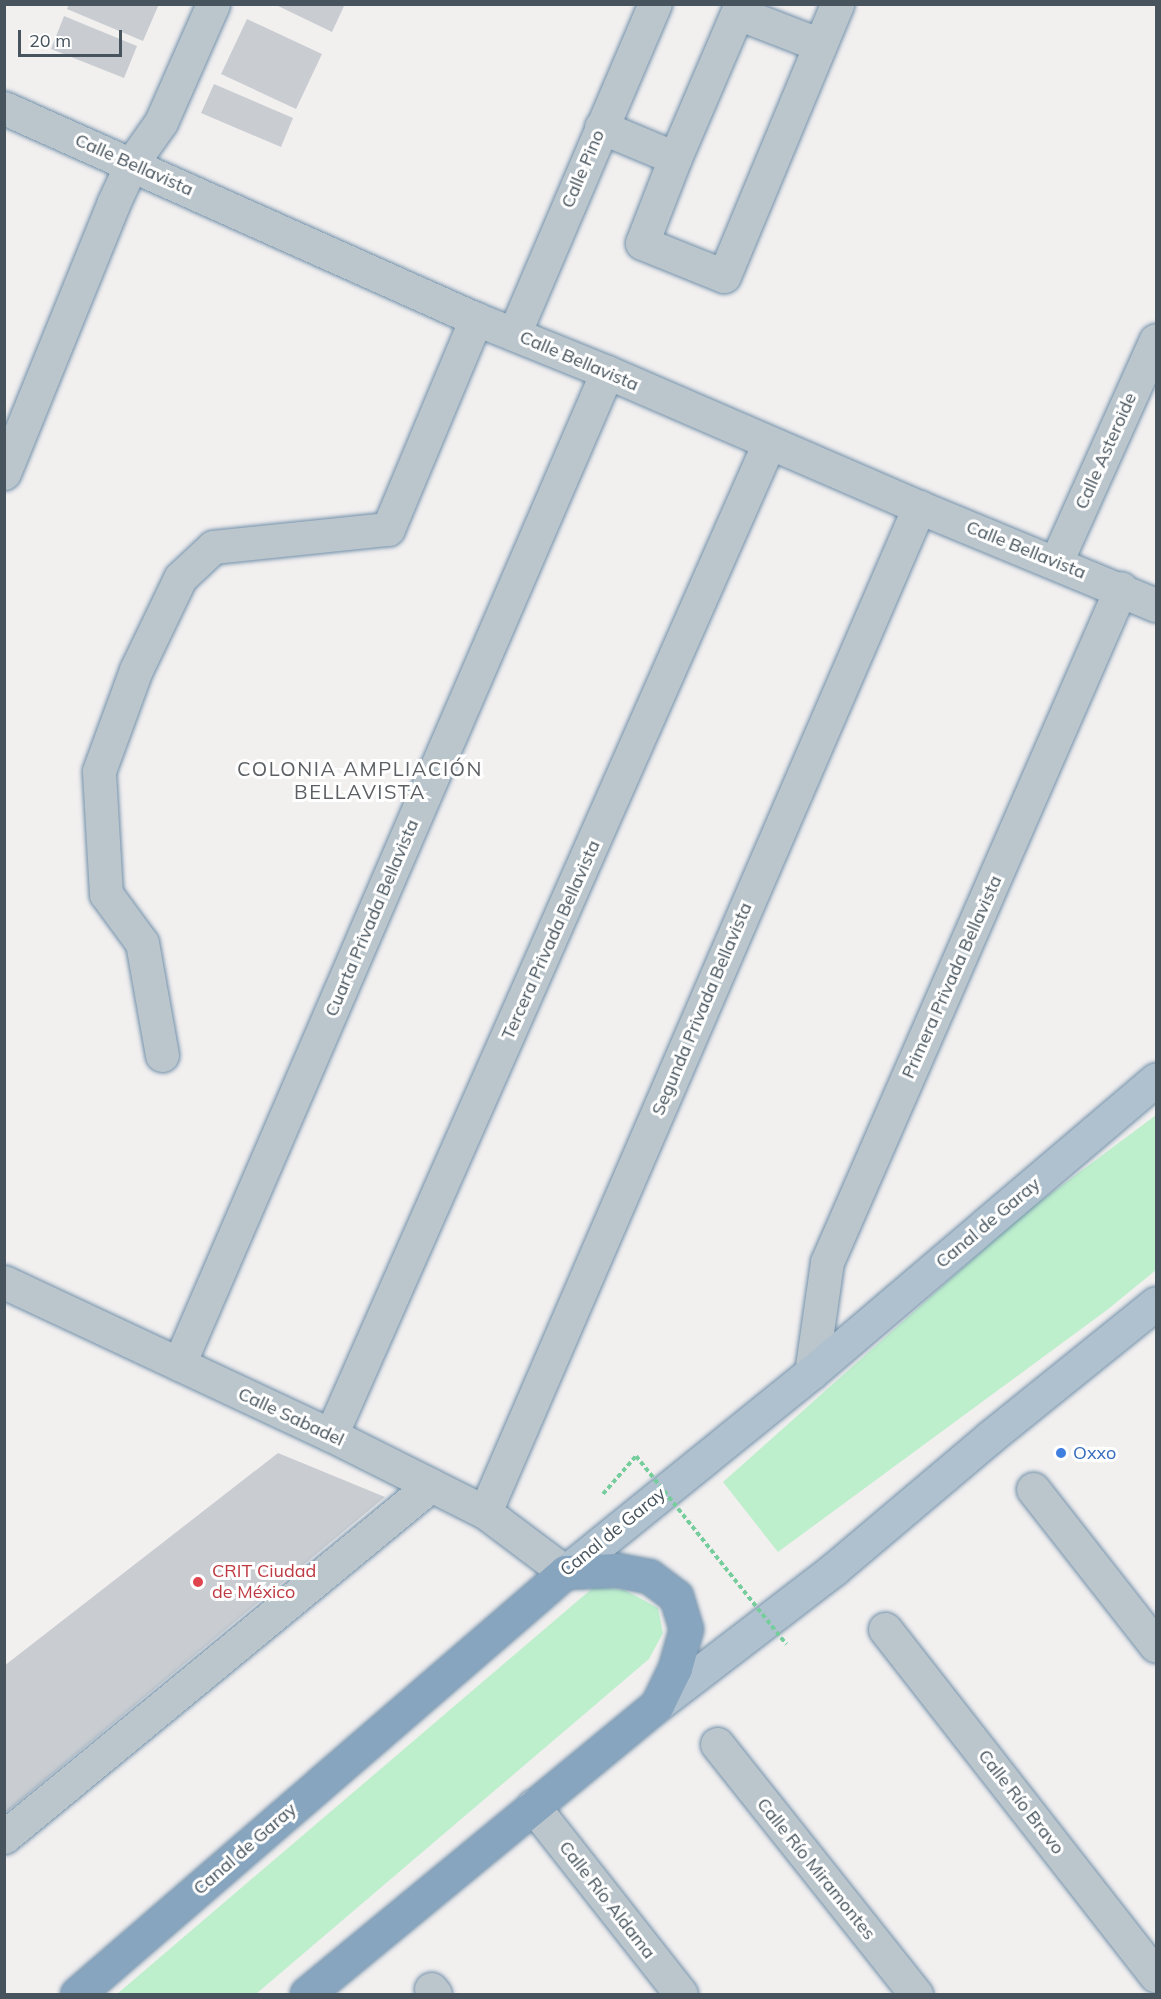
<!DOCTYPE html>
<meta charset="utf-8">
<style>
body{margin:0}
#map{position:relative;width:1161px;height:1999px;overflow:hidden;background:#f2efef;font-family:Mulish,sans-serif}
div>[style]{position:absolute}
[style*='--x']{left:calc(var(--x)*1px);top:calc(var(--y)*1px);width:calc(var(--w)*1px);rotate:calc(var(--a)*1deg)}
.green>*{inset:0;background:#beefcd}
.building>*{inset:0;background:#c9cdd2}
.path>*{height:4px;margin-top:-2px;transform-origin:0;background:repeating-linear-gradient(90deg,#76cd9c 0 4.5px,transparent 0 7.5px)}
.roads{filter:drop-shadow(0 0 2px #7291aa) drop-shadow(0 0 2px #7291aa)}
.minor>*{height:33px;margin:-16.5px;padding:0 16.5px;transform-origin:16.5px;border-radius:16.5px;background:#bbc5cc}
.major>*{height:33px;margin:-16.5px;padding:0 16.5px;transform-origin:16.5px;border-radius:16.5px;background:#afc1ce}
.highway>*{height:33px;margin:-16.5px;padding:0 16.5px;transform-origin:16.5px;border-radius:16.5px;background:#87a5be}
.path-bridge>*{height:4px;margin-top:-2px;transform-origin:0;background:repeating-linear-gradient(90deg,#76cd9c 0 4.5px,transparent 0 7.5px)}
.dots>*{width:16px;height:16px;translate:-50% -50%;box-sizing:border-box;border:3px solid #fff;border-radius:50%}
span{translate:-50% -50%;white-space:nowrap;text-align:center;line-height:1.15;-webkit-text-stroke:6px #fff;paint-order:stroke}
.street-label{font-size:18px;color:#47545d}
.shop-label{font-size:18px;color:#366cbe}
.left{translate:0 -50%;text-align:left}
.health-label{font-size:18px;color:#be3a42}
.neighbourhood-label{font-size:20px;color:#5c6064;letter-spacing:1.5px}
.frame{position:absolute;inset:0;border:6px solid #47545d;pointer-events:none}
.scale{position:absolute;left:18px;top:30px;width:104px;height:27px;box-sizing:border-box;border:3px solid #47545d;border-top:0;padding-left:8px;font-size:18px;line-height:21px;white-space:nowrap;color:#47545d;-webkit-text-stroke:4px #fff;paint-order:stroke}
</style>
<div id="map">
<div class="green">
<div style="clip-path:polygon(1156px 1115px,1156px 1270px,1107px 1310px,778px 1552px,723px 1482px,1022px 1215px)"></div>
<div style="clip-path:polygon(595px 1586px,625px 1590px,658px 1608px,663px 1633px,649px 1659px,256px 1994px,117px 1994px)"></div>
</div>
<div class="building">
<div style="clip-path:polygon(69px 4px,159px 4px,143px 41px,67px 9px)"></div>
<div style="clip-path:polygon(274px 4px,345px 4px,332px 32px)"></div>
<div style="clip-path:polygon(64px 16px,137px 46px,124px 78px,51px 49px)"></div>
<div style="clip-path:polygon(247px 19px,322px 54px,296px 109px,221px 74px)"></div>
<div style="clip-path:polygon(214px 84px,293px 118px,281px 147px,201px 113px)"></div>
<div style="clip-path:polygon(278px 1453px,385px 1497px,4px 1814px,4px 1666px)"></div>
</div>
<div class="path">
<div style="--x:603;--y:1494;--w:50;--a:-49"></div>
</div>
<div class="roads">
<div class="minor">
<div style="--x:738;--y:13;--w:88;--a:21.3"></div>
<div style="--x:4;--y:108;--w:517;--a:24.09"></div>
<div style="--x:476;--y:319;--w:141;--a:22"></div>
<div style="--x:607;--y:372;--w:340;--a:23.4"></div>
<div style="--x:919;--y:507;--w:256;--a:22.5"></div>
<div style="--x:601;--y:127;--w:80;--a:22.7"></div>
<div style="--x:675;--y:158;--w:91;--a:111.2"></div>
<div style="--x:642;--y:243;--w:88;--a:21.9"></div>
<div style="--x:724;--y:276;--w:295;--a:-67.4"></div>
<div style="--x:675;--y:158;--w:168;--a:-66.8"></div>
<div style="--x:514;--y:334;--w:359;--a:-66.9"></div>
<div style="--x:4;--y:473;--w:290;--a:-67.9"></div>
<div style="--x:113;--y:204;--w:45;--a:-65.1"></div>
<div style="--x:132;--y:163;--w:50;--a:-54.7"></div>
<div style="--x:161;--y:122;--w:129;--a:-66.2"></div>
<div style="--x:1056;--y:562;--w:243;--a:-65.8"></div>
<div style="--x:162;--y:1055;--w:114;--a:-100.1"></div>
<div style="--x:142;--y:943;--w:61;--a:-126.3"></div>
<div style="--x:106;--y:894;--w:123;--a:-93.3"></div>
<div style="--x:99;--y:771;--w:108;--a:-69.9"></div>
<div style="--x:136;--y:670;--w:102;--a:-64.4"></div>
<div style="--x:180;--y:578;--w:45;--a:-43.2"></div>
<div style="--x:213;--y:547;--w:176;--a:-5.9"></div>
<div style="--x:388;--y:529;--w:228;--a:-67.3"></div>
<div style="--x:4;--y:1282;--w:361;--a:25.1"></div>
<div style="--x:331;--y:1435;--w:172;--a:26.6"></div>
<div style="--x:485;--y:1512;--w:100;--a:36.9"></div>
<div style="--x:179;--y:1364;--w:1080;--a:-66.66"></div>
<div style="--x:811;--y:1373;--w:112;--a:-81.8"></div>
<div style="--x:827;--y:1262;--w:735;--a:-66.43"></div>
<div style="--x:331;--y:1435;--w:1084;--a:-66.18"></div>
<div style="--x:1033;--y:1489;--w:199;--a:51.9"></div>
<div style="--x:485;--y:1512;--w:1095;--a:-66.64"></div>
<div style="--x:885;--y:1629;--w:440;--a:52"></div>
<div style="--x:717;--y:1744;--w:320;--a:51.5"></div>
<div style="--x:533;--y:1806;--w:239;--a:51.8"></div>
<div style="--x:4;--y:1837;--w:553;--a:-39.5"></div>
<div style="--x:431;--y:1989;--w:6;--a:51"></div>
</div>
<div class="major">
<div style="--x:565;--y:1572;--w:316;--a:-39"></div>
<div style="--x:811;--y:1373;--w:453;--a:-40.4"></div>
<div style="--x:657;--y:1705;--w:223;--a:-37.5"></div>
<div style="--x:834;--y:1569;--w:204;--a:-40.2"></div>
<div style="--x:990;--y:1437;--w:213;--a:-38.9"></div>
</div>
<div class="highway">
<div style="--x:77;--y:1994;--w:645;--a:-40.85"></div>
<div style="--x:565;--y:1572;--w:52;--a:-2.2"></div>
<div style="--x:617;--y:1570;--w:33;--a:11"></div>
<div style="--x:649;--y:1576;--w:34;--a:37"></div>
<div style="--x:676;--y:1596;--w:34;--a:73"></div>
<div style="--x:686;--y:1629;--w:41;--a:105.8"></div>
<div style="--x:675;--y:1668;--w:41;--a:115.9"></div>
<div style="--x:657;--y:1705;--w:454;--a:140.5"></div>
</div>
</div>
<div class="path-bridge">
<div style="--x:636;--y:1456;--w:241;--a:51.4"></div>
</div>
<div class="dots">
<div style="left:1061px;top:1453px;background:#3f7fe0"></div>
<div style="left:198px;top:1582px;background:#e0444e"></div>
</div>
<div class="street-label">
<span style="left:134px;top:165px;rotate:24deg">Calle Bellavista</span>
<span style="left:583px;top:169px;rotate:-67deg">Calle Pino</span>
<span style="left:579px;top:361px;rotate:23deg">Calle Bellavista</span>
<span style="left:1106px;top:451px;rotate:-66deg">Calle Asteroide</span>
<span style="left:1026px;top:550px;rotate:22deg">Calle Bellavista</span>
<span style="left:372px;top:918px;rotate:-67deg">Cuarta Privada Bellavista</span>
<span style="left:551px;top:940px;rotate:-66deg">Tercera Privada Bellavista</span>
<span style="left:952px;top:977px;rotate:-66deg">Primera Privada Bellavista</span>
<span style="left:702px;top:1009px;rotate:-67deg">Segunda Privada Bellavista</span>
<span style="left:988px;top:1223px;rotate:-40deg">Canal de Garay</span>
<span style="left:291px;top:1417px;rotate:25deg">Calle Sabadel</span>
<span style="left:613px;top:1532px;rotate:-39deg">Canal de Garay</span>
<span style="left:1021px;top:1802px;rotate:52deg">Calle Río Bravo</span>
<span style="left:245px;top:1849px;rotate:-41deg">Canal de Garay</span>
<span style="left:816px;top:1869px;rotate:51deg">Calle Río Miramontes</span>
<span style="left:607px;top:1900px;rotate:52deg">Calle Río Aldama</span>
</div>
<div class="shop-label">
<span class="left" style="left:1073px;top:1453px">Oxxo</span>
</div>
<div class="health-label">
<span class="left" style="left:212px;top:1582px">CRIT Ciudad<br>de México</span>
</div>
<div class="neighbourhood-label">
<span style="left:360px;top:780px">COLONIA AMPLIACIÓN<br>BELLAVISTA</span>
</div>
<div class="frame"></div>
<div class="scale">20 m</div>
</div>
